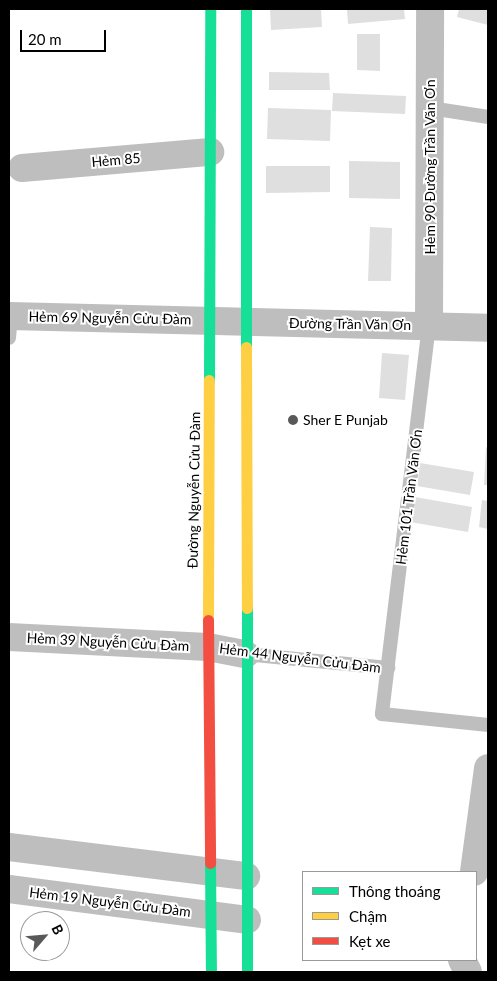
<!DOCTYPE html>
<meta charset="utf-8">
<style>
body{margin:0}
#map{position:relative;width:497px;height:981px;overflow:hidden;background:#fff;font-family:Lato,sans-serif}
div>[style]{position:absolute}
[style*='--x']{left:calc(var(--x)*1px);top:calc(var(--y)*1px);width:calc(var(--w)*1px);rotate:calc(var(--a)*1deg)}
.building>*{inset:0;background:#dfdfdf}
.lane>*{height:14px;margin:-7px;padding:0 7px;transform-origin:7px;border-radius:7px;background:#bebebe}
.street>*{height:28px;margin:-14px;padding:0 14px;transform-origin:14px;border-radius:14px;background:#bebebe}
.fast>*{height:11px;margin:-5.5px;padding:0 5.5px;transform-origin:5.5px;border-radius:5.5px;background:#16e098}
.slow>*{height:11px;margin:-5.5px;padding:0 5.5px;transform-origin:5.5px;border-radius:5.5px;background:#ffcf43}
.jam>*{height:11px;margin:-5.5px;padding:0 5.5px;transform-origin:5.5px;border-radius:5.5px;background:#f24e42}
.dots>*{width:14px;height:14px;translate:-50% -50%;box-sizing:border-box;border:2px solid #fff;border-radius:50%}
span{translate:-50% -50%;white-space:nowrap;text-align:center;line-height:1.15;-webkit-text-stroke:4px #fff;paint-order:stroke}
.street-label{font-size:14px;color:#000}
.poi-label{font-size:14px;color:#000}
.left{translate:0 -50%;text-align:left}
.frame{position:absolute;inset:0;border:10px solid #000;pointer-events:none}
.legend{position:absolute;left:302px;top:871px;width:175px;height:90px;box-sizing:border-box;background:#fff;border:1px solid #999;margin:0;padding:6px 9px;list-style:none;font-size:15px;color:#000}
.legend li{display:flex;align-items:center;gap:10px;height:25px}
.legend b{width:25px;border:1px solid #999}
.north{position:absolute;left:20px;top:911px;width:50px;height:50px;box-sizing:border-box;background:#fff;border:1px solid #999;border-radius:50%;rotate:63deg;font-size:14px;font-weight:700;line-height:20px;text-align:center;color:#000}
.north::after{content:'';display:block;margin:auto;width:18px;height:22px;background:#595959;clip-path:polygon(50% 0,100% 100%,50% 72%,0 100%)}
.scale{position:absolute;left:20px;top:30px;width:86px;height:22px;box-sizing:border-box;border:2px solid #000;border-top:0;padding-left:6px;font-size:15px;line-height:18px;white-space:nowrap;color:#000;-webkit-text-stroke:4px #fff;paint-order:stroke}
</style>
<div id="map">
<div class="building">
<div style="clip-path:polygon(270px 9px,321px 9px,322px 27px,271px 30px)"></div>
<div style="clip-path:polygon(347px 9px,404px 9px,405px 19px,348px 24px)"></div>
<div style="clip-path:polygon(459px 9px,488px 9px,488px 25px,457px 17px)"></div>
<div style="clip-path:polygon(357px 34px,380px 34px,380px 71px,357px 70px)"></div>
<div style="clip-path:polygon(269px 72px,329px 73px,330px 90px,269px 90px)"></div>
<div style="clip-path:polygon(333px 93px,406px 96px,405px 114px,332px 111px)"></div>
<div style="clip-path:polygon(268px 108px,331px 110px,330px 141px,267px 139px)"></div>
<div style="clip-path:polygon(349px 161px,400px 162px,400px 199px,349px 198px)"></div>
<div style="clip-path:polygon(266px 166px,330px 166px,330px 192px,266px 193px)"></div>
<div style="clip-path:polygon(370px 227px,392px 228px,391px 281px,368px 281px)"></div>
<div style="clip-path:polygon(382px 353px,409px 355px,405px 400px,379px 398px)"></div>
<div style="clip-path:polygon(486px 447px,488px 448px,488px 485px,484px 485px)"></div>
<div style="clip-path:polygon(420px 463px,474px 472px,470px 495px,417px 486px)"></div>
<div style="clip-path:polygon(415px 497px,472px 507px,468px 532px,410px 522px)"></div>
<div style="clip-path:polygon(482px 500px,488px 501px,488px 529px,479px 527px)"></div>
</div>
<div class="lane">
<div style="--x:430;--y:108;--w:59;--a:8.8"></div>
<div style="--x:429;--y:325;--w:392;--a:96.9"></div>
<div style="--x:382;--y:714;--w:107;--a:5.9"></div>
<div style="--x:9;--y:338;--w:22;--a:-85"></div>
<div style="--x:245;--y:654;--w:144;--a:5.6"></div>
</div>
<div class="street">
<div style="--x:22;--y:168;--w:189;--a:-4.9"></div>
<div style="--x:9;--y:316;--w:479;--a:1.4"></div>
<div style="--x:429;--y:325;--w:316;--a:-89.8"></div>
<div style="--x:9;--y:637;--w:199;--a:2.9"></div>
<div style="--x:208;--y:647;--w:38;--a:11"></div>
<div style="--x:9;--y:847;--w:239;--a:7"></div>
<div style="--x:474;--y:872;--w:105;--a:-82.3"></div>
<div style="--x:9;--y:889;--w:240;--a:7.4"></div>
<div style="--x:462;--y:960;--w:13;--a:63"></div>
</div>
<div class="fast">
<div style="--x:246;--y:9;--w:338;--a:90"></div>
<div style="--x:209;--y:380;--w:371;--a:-89.8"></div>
<div style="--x:247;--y:608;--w:364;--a:90"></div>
<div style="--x:210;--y:863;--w:109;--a:89.5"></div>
</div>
<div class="slow">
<div style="--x:246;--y:347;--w:261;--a:89.8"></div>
<div style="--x:208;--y:620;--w:240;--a:-89.8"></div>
</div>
<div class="jam">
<div style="--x:208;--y:620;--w:243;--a:89.5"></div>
</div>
<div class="dots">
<div style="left:293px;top:420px;background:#595959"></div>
</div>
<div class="street-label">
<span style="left:116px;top:160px;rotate:-5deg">Hẻm 85</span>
<span style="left:430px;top:167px;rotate:-90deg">Hẻm 90 Đường Trần Văn Ơn</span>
<span style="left:110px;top:318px;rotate:1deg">Hẻm 69 Nguyễn Cửu Đàm</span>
<span style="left:350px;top:324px;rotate:1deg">Đường Trần Văn Ơn</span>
<span style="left:194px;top:490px;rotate:-89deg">Đường Nguyễn Cửu Đàm</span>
<span style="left:409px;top:497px;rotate:-83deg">Hẻm 101 Trần Văn Ơn</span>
<span style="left:108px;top:642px;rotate:3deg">Hẻm 39 Nguyễn Cửu Đàm</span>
<span style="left:300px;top:658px;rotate:7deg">Hẻm 44 Nguyễn Cửu Đàm</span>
<span style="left:110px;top:902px;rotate:7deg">Hẻm 19 Nguyễn Cửu Đàm</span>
</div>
<div class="poi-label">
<span class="left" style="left:303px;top:420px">Sher E Punjab</span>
</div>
<div class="frame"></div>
<ul class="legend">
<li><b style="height:6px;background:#16e098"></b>Thông thoáng</li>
<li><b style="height:6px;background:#ffcf43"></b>Chậm</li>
<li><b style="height:6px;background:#f24e42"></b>Kẹt xe</li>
</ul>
<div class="north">B</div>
<div class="scale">20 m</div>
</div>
